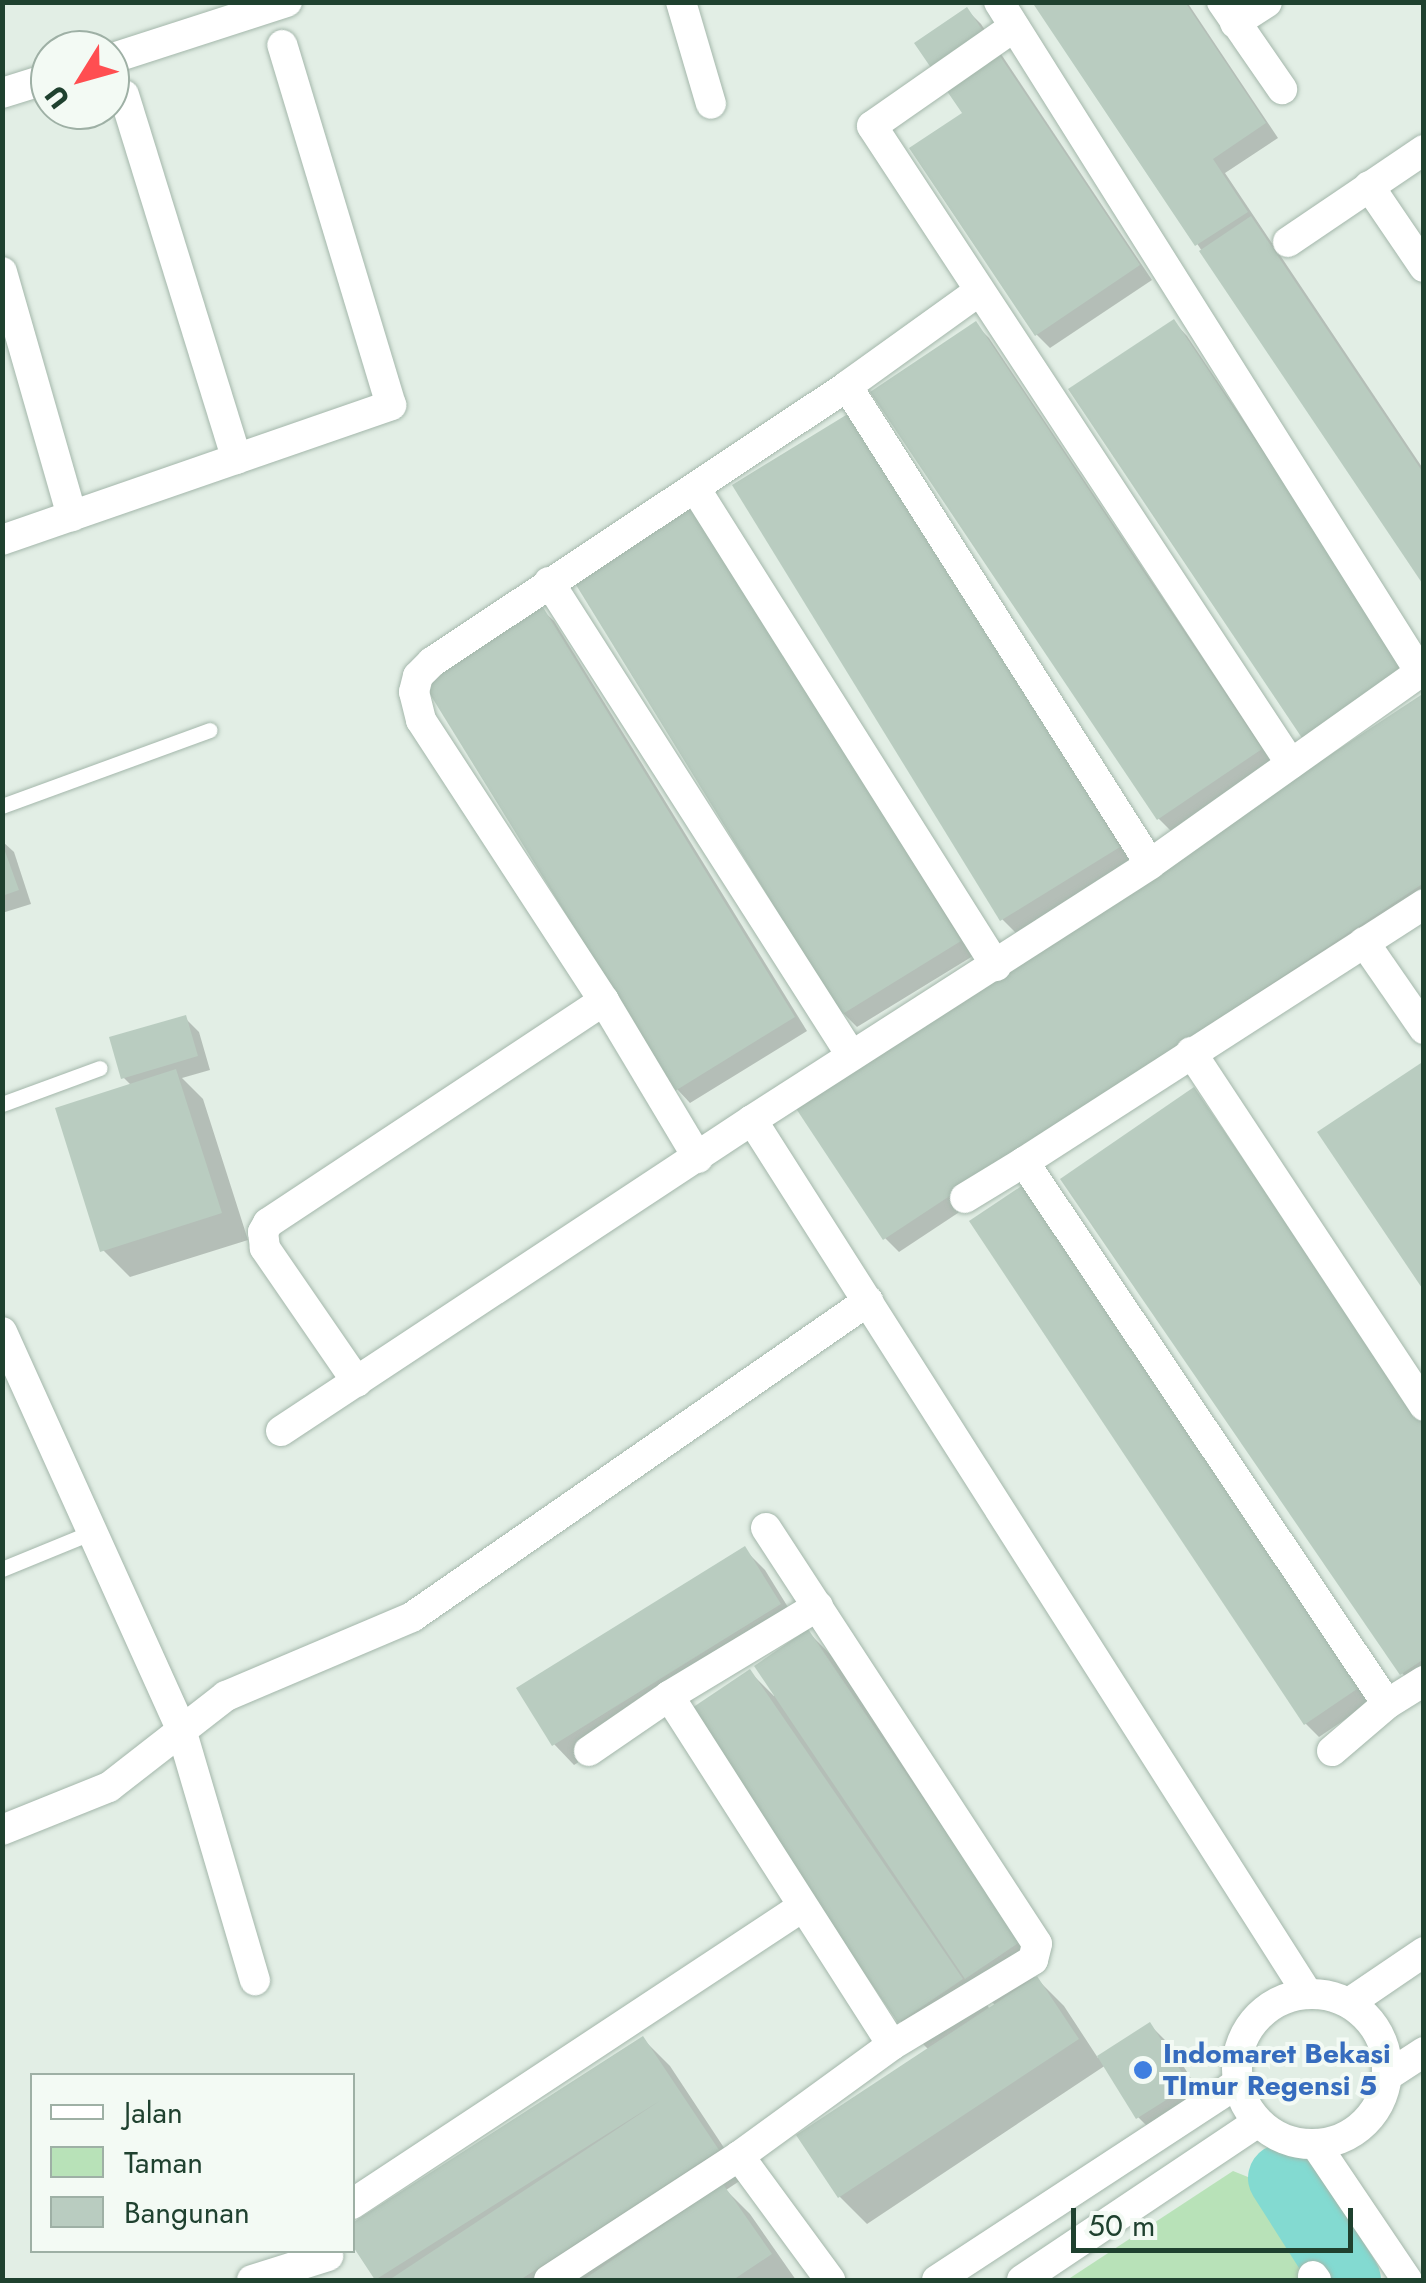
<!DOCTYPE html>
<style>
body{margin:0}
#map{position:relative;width:1426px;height:2283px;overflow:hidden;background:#e2eee5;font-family:Jost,sans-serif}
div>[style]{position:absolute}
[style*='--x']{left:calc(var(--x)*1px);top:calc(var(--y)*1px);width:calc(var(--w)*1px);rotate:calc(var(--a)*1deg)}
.green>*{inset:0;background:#b8e2b8}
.shadow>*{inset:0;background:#0003}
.river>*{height:68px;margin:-34px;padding:0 34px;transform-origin:34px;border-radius:34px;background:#83dad1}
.building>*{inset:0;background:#b9ccc0}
.roads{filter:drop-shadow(0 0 2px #a4b7ab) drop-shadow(0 0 2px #a4b7ab)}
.service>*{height:15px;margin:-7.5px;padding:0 7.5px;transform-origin:7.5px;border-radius:7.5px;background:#fff}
.minor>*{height:30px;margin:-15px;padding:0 15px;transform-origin:15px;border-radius:15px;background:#fff}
.minor>.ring{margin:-15px;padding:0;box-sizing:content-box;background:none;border:30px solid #fff;border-radius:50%}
.dots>*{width:28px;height:28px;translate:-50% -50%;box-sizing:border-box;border:5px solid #f3faf4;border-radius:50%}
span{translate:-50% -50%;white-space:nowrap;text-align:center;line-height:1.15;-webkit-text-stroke:8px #f3faf4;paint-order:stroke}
.shop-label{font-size:28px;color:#366cbe;font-weight:700}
.left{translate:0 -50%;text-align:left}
.frame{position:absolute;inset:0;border:5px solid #1f412f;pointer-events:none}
.legend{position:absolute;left:30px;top:2073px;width:325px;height:180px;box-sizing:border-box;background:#f3faf4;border:2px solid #9eb0a5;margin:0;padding:12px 18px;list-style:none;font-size:30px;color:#1f412f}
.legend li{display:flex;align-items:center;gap:20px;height:50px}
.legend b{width:50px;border:2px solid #9eb0a5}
.north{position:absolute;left:30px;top:30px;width:100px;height:100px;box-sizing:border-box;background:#f3faf4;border:2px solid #9eb0a5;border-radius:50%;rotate:233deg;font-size:28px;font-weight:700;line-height:40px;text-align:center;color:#1f412f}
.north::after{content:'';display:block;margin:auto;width:35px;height:45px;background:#ff4e51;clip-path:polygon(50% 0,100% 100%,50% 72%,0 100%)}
.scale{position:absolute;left:1071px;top:2208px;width:282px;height:45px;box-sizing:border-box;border:5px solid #1f412f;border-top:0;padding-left:12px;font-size:30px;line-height:35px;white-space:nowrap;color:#1f412f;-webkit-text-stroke:8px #f3faf4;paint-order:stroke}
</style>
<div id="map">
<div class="green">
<div style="clip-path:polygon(1233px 2171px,1268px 2185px,1326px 2280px,1067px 2280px)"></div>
</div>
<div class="shadow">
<div style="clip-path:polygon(1035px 2px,1187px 2px,1278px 138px,1225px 173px,1424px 470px,1424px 582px)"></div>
<div style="clip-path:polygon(967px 10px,981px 24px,1152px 280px,1050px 348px,1037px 335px,965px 114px)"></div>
<div style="clip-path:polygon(1174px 322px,1187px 336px,1419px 682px)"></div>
<div style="clip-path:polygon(975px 324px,989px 338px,1274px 764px,1172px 832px,1158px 818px)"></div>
<div style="clip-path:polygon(865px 428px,1132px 861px,1016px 933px,1002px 919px)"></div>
<div style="clip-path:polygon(692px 509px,973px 956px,857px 1027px,843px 1013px)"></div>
<div style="clip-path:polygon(540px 608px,554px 621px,807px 1031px,690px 1103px,677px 1089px)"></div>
<div style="clip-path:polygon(1424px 696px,1424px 905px,899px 1252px,885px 1238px)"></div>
<div style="clip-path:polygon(2px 841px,14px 852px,31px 904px,2px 913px)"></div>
<div style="clip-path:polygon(185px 1018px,199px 1032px,210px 1070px,182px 1078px,203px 1099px,248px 1240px,130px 1277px,103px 1250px,132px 1086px,123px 1077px)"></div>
<div style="clip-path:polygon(1194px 1091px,1424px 1421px,1424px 1681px,1415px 1687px,1402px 1673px)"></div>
<div style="clip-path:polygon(973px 1221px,1371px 1702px,1319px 1737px,1305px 1723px)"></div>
<div style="clip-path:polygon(744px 1549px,765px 1570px,799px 1625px,574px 1765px,554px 1744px)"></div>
<div style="clip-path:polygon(evenodd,808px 1632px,835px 1659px,1045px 1969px,1034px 1976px,1064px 2006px,1098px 2058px,1150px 2025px,1171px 2046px,1208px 2106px,1159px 2138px,1138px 2117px,1106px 2065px,867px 2224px,840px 2197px,799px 2136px,929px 2050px,900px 2021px,690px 1713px,750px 1672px,774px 1696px,808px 1632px,978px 1988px,996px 2006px,990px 2010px,978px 1988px)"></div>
<div style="clip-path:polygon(643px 2039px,670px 2066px,744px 2178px,726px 2190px,750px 2214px,796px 2280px,378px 2280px,352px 2240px)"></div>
</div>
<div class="river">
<div style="--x:1282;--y:2178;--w:121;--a:57.5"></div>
</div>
<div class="building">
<div style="clip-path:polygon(1032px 2px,1185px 2px,1266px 123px,1213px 159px,1248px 212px,1195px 246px)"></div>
<div style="clip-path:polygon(967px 7px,1140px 265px,1035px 336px,909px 148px,962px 113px,914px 43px)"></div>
<div style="clip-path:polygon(1251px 216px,1424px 474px,1424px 586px,1199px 251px)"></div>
<div style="clip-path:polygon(1174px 319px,1408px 668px,1302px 738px,1068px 389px)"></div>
<div style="clip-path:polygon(976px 321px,1262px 749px,1157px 820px,870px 392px)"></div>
<div style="clip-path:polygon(851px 412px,1120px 847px,1000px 921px,732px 485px)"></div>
<div style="clip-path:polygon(693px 506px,961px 941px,841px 1015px,573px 580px)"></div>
<div style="clip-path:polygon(541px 604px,795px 1017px,675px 1091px,420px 678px)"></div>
<div style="clip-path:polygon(1424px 693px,1424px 883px,883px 1240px,795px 1107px)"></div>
<div style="clip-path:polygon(2px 843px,19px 890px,2px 896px)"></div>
<div style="clip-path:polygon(186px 1015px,198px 1056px,121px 1079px,109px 1037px)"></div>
<div style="clip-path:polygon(1424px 1061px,1424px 1291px,1317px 1132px)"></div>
<div style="clip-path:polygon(176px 1069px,222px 1213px,100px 1252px,55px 1108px)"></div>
<div style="clip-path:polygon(1194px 1087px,1424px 1423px,1424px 1659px,1400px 1675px,1060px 1179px)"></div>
<div style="clip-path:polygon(1026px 1183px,1360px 1687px,1304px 1725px,969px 1221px)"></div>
<div style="clip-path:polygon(745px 1546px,781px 1604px,552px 1746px,516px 1688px)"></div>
<div style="clip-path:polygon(808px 1629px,1020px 1942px,965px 1979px,754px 1666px)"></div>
<div style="clip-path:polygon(750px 1669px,963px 1979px,898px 2023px,686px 1712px)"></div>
<div style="clip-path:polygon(1037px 1976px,1079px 2039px,838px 2198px,796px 2135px)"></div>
<div style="clip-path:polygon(1150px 2022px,1190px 2085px,1136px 2119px,1097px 2056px)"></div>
<div style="clip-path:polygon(643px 2036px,719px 2150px,520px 2280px,389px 2280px,661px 2100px,375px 2280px,352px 2245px,352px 2223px)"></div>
<div style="clip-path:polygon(723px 2184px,772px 2254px,733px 2280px,583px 2280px)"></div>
</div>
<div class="roads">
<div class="service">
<div style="--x:2;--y:806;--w:221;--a:-20.1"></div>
<div style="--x:2;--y:1104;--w:104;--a:-20.2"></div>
<div style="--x:2;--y:1569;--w:97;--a:-22.3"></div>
</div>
<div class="minor">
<div style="--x:681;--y:2;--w:106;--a:73.6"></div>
<div style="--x:999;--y:2;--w:791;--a:57.86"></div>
<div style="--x:1222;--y:2;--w:106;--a:55.4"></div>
<div style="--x:1235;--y:23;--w:38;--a:-33"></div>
<div style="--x:1014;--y:27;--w:173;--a:145.1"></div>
<div style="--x:872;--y:126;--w:763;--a:56.71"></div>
<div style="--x:110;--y:59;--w:186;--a:-17.9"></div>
<div style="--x:2;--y:93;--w:50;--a:-17.4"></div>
<div style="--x:124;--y:95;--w:381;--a:72.8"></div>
<div style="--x:1369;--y:186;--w:98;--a:55.8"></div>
<div style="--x:1288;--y:242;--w:164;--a:-34.1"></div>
<div style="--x:2;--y:272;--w:254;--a:74"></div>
<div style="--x:847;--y:386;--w:163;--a:-35.7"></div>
<div style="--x:695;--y:488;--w:565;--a:57.8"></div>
<div style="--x:2;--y:540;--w:412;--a:-19.1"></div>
<div style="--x:391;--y:405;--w:376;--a:-106.8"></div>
<div style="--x:549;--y:582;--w:561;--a:57.44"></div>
<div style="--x:1364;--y:942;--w:106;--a:55.4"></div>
<div style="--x:1191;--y:1052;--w:424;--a:56.6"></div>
<div style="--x:752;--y:1120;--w:473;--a:-32.7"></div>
<div style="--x:1150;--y:864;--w:336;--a:-35.4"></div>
<div style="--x:698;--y:1158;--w:183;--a:-120.9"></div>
<div style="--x:604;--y:1001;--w:335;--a:-123.1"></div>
<div style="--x:421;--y:720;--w:29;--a:-104"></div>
<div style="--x:414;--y:692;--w:16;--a:-76"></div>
<div style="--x:418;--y:676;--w:20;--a:-45"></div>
<div style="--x:432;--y:662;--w:498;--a:-33.6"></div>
<div style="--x:847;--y:386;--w:566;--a:57.63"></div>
<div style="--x:1024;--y:1162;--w:476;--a:-32.8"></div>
<div style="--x:965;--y:1198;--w:69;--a:-31.4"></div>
<div style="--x:1024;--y:1162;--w:652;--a:56.19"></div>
<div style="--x:2;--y:1332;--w:435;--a:65.7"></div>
<div style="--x:181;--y:1729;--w:262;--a:73.6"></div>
<div style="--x:357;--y:1382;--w:163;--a:-124.5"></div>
<div style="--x:265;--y:1248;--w:16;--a:-97"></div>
<div style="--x:263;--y:1232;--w:10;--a:-61"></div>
<div style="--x:268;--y:1223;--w:403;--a:-33.5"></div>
<div style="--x:281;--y:1431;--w:564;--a:-33.44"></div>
<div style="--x:752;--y:1120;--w:1034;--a:57.55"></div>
<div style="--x:766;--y:1528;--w:496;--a:56.9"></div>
<div style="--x:1037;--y:1944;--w:16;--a:104"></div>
<div style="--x:1033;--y:1960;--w:165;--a:148.9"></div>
<div style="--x:892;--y:2045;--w:189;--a:144"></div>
<div style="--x:739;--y:2156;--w:154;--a:53.7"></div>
<div style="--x:818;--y:1606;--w:174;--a:148.9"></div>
<div style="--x:669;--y:1696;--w:414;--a:57.4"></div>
<div style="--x:589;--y:1751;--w:97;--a:-34.5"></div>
<div style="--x:1332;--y:1751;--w:72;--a:-40.5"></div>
<div style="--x:1387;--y:1704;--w:44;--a:-31.9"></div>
<div style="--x:2;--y:1830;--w:115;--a:-21.9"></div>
<div style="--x:109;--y:1787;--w:148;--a:-37.9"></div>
<div style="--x:226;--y:1696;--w:202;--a:-23"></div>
<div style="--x:412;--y:1617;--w:555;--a:-34.72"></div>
<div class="ring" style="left:1237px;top:1994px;width:120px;height:120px"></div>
<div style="--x:1349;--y:2003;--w:91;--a:-34.2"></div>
<div style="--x:1387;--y:2076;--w:44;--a:-33"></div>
<div style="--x:1316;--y:2145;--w:163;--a:56"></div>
<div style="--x:352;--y:2204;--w:539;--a:-33.42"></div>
<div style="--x:1313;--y:2276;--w:5;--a:53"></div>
<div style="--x:252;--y:2280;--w:80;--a:-17.5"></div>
<div style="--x:549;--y:2280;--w:227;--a:-33.1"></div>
<div style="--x:937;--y:2280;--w:358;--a:-33.2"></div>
<div style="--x:1022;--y:2280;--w:284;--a:-33.8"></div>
</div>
</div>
<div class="dots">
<div style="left:1143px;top:2070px;background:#3f7fe0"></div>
</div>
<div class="shop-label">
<span class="left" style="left:1163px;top:2070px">Indomaret Bekasi<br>TImur Regensi 5</span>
</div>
<div class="frame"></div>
<ul class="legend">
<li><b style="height:12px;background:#fff"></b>Jalan</li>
<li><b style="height:28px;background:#b8e2b8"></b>Taman</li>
<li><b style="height:28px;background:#b9ccc0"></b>Bangunan</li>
</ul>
<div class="north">U</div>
<div class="scale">50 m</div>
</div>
